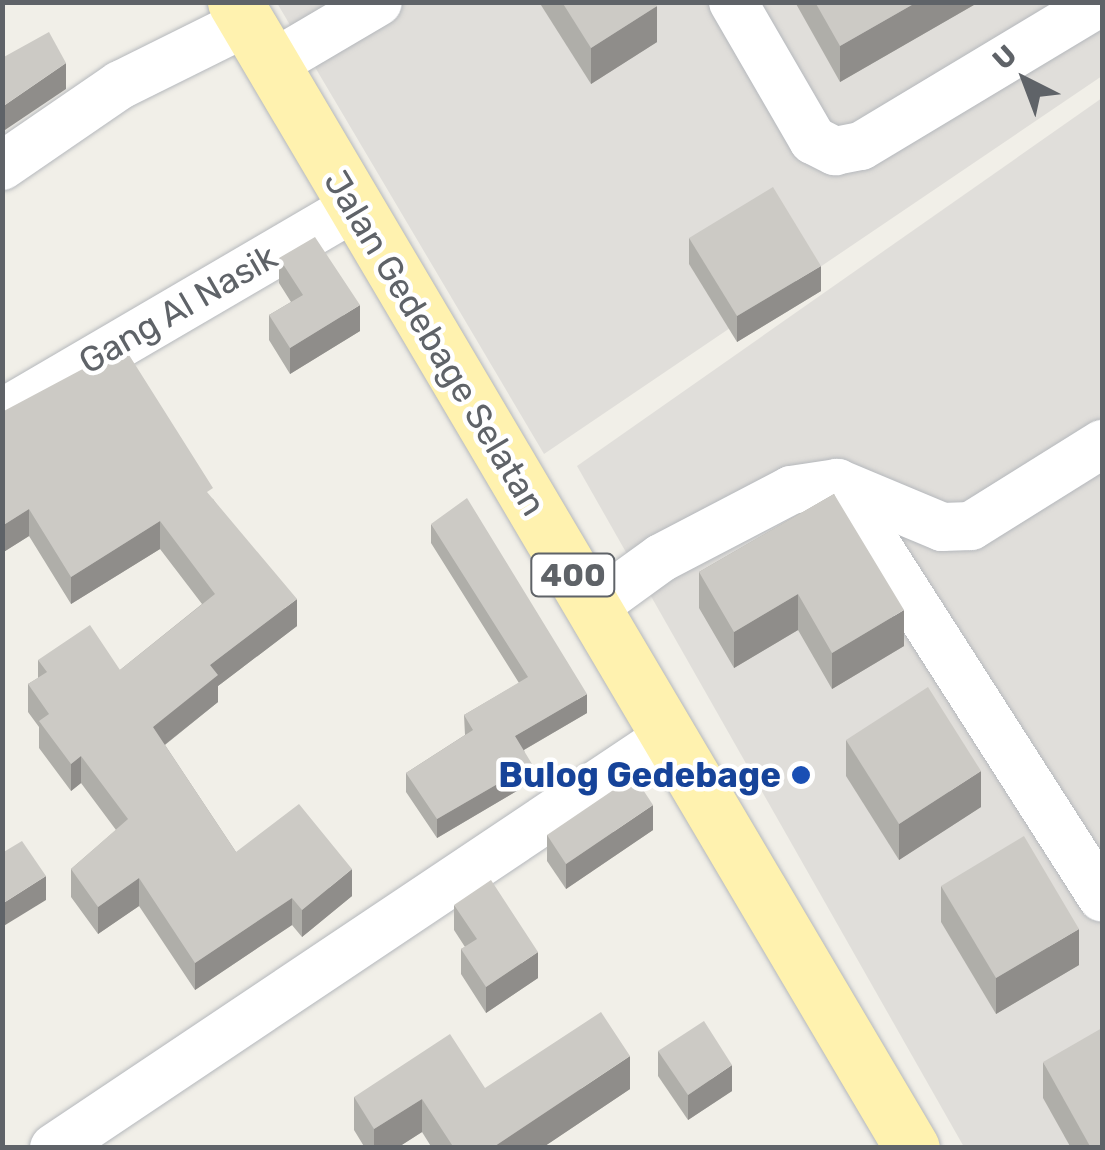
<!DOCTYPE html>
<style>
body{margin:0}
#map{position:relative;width:1105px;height:1150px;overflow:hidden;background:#f1efe8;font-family:Rubik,sans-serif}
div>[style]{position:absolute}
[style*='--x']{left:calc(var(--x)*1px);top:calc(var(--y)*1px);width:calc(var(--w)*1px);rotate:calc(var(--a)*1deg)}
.industrial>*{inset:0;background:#e0deda}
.roads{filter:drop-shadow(0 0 2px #b5b8bc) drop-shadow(0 0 2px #b5b8bc)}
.minor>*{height:48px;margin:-24px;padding:0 24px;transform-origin:24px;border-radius:24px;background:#fff}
.major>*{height:55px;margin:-27.5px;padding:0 27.5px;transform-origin:27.5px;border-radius:27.5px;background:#fff2af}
.wall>*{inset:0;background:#afaea9}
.shaded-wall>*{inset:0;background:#8f8d8a}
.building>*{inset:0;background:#cccac5}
.dots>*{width:28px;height:28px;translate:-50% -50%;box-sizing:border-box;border:5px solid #fff;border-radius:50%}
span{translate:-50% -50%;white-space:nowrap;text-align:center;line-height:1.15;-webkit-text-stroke:9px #fff;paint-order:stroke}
.shield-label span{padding:2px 8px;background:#fff;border:2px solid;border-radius:8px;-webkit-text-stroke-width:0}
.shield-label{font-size:32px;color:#5f6368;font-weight:700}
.street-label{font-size:35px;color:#5f6368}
.transit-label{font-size:35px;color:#164399;font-weight:700}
.right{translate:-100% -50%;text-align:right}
.frame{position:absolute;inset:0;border:5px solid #5f6368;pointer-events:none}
.north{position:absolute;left:975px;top:30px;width:100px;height:100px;-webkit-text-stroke:8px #fff;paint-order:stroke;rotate:318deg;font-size:28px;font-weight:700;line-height:40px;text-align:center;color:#5f6368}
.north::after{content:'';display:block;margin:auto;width:35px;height:45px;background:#5f6368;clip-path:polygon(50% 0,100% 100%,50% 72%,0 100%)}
</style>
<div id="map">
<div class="industrial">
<div style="clip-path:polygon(277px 3px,1102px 3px,1102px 76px,544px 454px)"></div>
<div style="clip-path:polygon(1102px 98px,1102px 1147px,964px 1147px,577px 466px)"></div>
</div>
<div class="roads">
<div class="minor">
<div style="--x:733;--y:2;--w:160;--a:59.9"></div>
<div style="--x:813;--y:140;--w:25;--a:27"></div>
<div style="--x:835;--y:151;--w:26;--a:-11"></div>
<div style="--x:861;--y:146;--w:280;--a:-31"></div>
<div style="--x:271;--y:65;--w:124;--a:-30.5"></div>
<div style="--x:2;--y:166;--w:143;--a:-34.5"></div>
<div style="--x:120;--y:85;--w:142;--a:-26.4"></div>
<div style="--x:2;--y:413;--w:409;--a:-30.3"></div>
<div style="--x:837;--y:483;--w:492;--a:57.4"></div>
<div style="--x:592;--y:608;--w:85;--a:-35.9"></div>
<div style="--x:661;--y:558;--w:147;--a:-27.6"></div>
<div style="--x:791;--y:490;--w:47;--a:-8.7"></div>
<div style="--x:837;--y:483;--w:114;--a:22.7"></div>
<div style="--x:942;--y:527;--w:29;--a:-2"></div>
<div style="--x:971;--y:526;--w:155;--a:-32"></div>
<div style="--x:54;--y:1148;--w:742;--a:-33.8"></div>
</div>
<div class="major">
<div style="--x:235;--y:2;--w:1331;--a:59.43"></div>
</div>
</div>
<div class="wall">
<div style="clip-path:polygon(539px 2px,655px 2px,657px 42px,591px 84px)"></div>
<div style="clip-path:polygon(795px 2px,979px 2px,840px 82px)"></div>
<div style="clip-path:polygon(689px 238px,821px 291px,737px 342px,689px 264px)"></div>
<div style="clip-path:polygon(279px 258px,360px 331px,290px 374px,269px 340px,269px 315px,291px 302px,279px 283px)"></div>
<div style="clip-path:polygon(2px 412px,213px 499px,297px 626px,218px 686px,218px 702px,165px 745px,236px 852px,352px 896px,302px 937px,292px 925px,195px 990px,139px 906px,98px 934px,71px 897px,71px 869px,116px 830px,81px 783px,71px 791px,39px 748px,39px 727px,28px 712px,28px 684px,38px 678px,38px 660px,120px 670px,202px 604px,160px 549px,71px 604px,29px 536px,2px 553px)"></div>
<div style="clip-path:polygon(834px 494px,904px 646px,832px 689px,798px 630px,734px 668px,699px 608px,699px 572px)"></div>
<div style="clip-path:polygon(431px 524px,587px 713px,524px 750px,532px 782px,437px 838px,406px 792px,406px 773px,465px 735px,464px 715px,519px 683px,431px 543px)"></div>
<div style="clip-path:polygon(846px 740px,981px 807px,899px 860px,846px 776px)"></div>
<div style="clip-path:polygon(653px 830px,566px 889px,547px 861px,547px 835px)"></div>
<div style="clip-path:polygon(941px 886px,1079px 965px,996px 1014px,941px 922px)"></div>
<div style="clip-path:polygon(454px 905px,538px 978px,486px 1013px,461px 974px,461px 949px,465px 947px,454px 930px)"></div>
<div style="clip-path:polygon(658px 1051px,732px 1091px,688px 1120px,658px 1076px)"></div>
<div style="clip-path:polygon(1043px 1062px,1102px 1148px,1071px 1148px,1043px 1098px)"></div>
<div style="clip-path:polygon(485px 1088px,630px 1089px,542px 1148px,432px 1148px,422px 1132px,397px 1148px,365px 1148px,354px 1130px,354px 1097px)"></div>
</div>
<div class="shaded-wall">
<div style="clip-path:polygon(917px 2px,979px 2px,840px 82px,840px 46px)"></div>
<div style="clip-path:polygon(657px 6px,657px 42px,591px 84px,591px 48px)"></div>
<div style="clip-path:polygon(66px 63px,66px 89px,2px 132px,2px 107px)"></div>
<div style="clip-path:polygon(821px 266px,821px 291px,737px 342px,737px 316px)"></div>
<div style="clip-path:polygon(360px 305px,360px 331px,290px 374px,290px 348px)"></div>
<div style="clip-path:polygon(4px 353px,4px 380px,2px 381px,2px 354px)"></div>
<div style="clip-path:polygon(29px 509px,29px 536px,2px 553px,2px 526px)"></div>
<div style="clip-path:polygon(160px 521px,160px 549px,71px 604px,71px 577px)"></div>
<div style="clip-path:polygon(798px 594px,798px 630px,734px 668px,734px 632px)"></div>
<div style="clip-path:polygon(297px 599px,297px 626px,218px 686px,218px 702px,153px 754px,153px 727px,210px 665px)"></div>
<div style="clip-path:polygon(904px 610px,904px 646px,832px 689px,832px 653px)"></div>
<div style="clip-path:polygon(587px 694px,587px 713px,515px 755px,515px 736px)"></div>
<div style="clip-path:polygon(81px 756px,81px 783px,71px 791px,71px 764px)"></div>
<div style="clip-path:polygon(532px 764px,532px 782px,437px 838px,437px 819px)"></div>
<div style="clip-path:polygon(981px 771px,981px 807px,899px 860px,899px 824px)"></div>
<div style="clip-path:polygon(653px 805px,653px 830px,566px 889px,566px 864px)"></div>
<div style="clip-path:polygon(352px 869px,352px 896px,302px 937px,302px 910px)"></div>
<div style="clip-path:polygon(46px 876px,46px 900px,2px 927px,2px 904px)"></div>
<div style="clip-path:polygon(139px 878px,139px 906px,98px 934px,98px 907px)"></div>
<div style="clip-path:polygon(292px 898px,292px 925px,195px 990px,195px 963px)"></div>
<div style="clip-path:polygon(1079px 929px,1079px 965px,996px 1014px,996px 978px)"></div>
<div style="clip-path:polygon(538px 952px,538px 978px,486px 1013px,486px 987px)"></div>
<div style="clip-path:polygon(630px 1056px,630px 1089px,542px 1148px,492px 1148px)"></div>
<div style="clip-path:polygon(732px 1065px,732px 1091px,688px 1120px,688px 1095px)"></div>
<div style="clip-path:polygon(422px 1099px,422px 1132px,397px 1148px,374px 1148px,374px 1129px)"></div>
</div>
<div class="building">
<div style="clip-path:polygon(562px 2px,655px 2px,657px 6px,591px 48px)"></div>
<div style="clip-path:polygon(815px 2px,917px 2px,840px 46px)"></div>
<div style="clip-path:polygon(49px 32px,66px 63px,2px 107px,2px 58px)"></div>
<div style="clip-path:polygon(773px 187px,821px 266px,737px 316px,689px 238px)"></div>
<div style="clip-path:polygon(315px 237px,360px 305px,290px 348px,269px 315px,303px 295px,279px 258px)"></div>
<div style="clip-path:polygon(124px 347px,213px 488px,207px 492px,297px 599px,210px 665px,218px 675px,153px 727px,236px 852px,299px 804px,352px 869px,302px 910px,292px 898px,195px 963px,139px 878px,98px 907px,71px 869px,128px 819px,81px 756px,71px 764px,39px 721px,49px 714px,28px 684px,47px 672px,38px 660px,90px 625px,120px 670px,215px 594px,160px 521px,71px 577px,29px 509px,2px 526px,2px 412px)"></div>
<div style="clip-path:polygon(834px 494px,904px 610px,832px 653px,798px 594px,734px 632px,699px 572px)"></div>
<div style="clip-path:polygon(467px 498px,587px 694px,515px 736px,532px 764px,437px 819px,406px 773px,473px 730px,464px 715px,528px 677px,431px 524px)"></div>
<div style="clip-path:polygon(928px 687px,981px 771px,899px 824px,846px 740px)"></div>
<div style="clip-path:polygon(634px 776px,653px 805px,566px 864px,547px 835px)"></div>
<div style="clip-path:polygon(1024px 836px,1079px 929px,996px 978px,941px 886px)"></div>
<div style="clip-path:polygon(22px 841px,46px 876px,2px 904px,2px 853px)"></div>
<div style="clip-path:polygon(491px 880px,538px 952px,486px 987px,461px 949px,477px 939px,454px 905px)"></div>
<div style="clip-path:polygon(601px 1012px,630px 1056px,492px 1148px,454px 1148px,422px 1099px,374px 1129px,354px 1097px,450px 1034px,485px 1088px)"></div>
<div style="clip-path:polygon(704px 1021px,732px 1065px,688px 1095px,658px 1051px)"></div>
<div style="clip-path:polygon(1102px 1028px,1102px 1148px,1091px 1148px,1043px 1062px)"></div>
</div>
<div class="dots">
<div style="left:801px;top:775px;background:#1a4fb4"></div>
</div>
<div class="shield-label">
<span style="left:573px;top:575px">400</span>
</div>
<div class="street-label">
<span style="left:178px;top:309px;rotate:-30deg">Gang Al Nasik</span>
<span style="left:435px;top:343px;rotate:59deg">Jalan Gedebage Selatan</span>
</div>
<div class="transit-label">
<span class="right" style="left:781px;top:775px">Bulog Gedebage</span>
</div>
<div class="frame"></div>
<div class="north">U</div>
</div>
